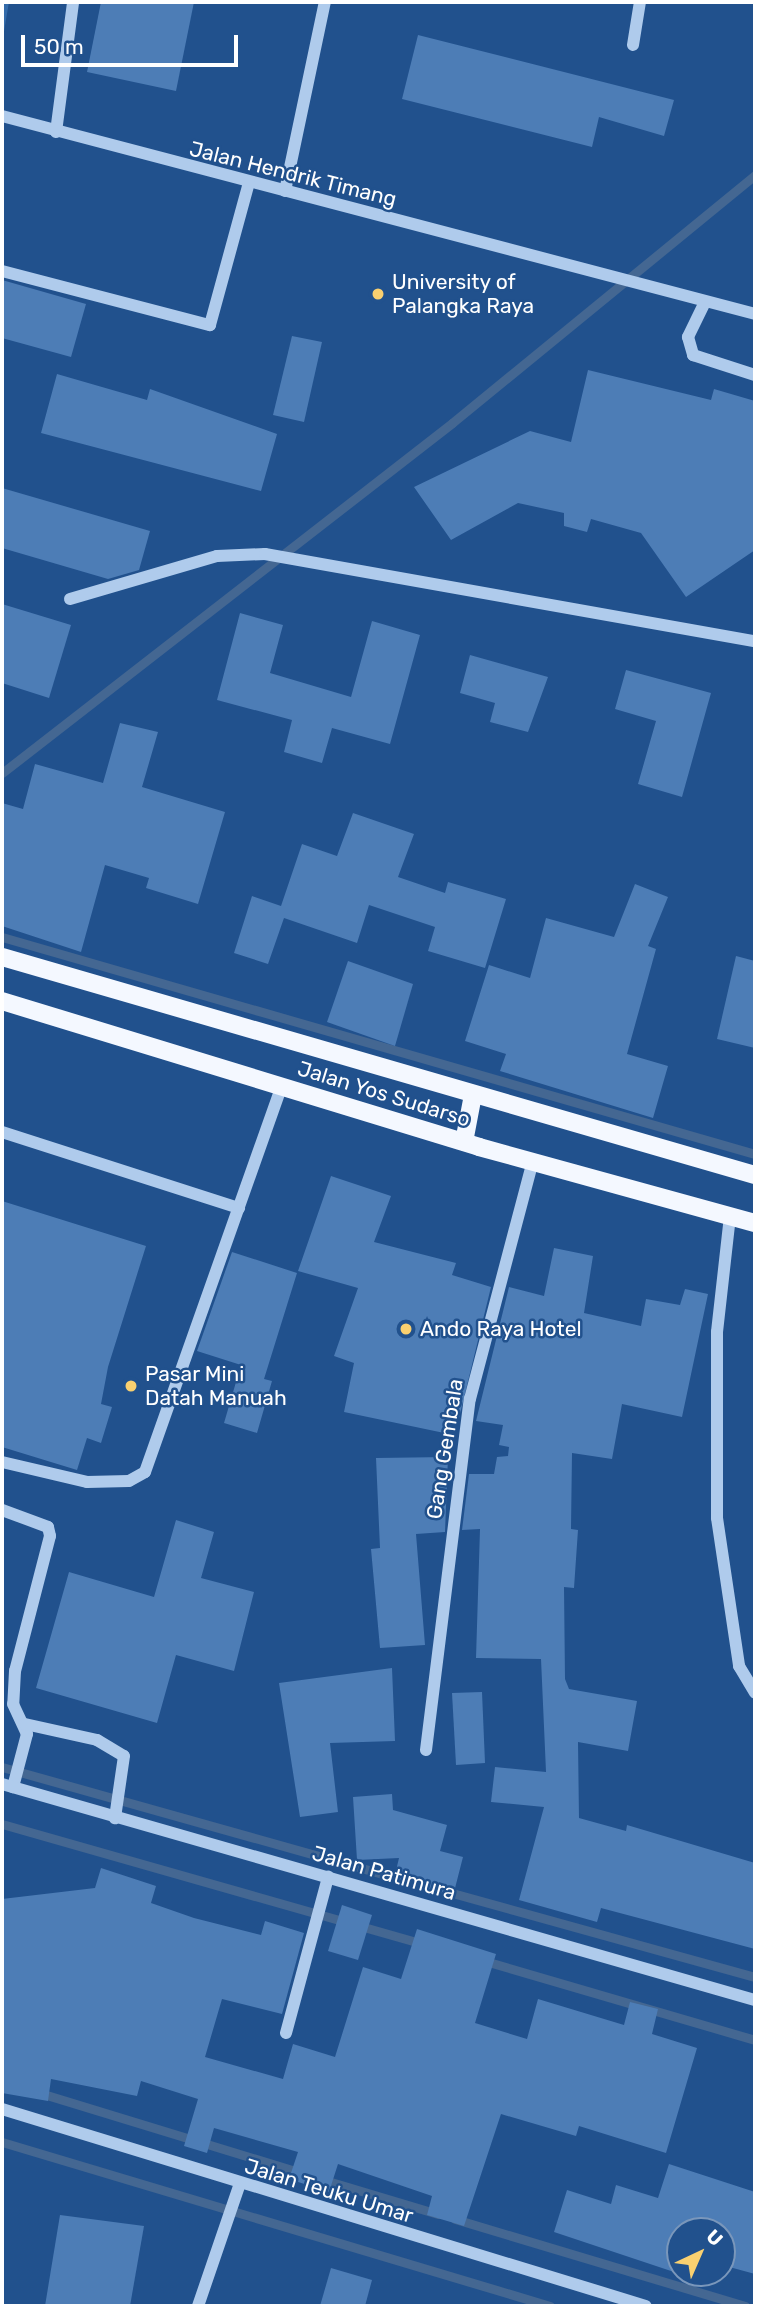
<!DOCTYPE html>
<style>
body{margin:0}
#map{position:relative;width:757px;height:2308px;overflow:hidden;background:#21518d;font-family:Rubik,sans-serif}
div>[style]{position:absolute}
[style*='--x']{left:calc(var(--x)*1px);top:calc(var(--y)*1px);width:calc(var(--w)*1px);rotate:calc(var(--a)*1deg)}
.green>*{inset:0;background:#346baa}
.stream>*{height:9px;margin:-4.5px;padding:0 4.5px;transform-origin:4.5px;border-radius:4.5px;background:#446792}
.building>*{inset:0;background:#4d7db6}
.minor>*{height:12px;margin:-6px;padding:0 6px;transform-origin:6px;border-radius:6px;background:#afcbec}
.major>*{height:18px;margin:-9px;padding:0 9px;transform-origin:9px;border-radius:9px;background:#f4f8ff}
.dots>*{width:19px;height:19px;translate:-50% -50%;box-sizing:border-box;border:4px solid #21518d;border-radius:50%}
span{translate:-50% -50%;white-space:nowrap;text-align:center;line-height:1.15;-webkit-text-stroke:5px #21518d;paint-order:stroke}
.street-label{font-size:21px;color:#fff}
.poi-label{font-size:21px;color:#fff}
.left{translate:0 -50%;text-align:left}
.frame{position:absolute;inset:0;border:4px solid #fff;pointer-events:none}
.north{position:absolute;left:666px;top:2217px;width:70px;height:70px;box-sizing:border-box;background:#21518d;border:2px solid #7a97bb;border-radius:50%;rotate:44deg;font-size:19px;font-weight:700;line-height:28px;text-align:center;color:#fff}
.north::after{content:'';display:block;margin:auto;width:24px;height:32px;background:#f9d070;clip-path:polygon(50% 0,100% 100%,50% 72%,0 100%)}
.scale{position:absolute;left:21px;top:35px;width:217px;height:32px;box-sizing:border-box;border:4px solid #fff;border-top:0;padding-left:9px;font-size:21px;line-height:24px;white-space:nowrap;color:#fff;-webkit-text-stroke:5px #21518d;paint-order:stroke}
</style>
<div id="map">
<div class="green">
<div style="clip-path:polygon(2px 2px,9px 2px,2px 43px)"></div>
</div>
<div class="stream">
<div style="--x:2;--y:773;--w:570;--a:-37.87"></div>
<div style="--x:452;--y:423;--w:392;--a:-39.3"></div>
<div style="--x:2;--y:937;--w:784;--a:16.08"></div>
<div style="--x:2;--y:1767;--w:419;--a:15.7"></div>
<div style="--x:2;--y:1824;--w:439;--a:15.9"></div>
<div style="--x:445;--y:1891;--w:322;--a:15.5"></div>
<div style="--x:485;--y:1961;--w:281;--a:16.3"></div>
<div style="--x:40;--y:2093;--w:273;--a:17"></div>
<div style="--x:2;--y:2142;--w:572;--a:16.66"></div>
<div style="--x:321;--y:2179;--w:122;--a:16.7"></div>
<div style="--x:455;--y:2219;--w:303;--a:16.7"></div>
</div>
<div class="building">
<div style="clip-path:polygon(101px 2px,194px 2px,176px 91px,87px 72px)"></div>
<div style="clip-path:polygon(418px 35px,674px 100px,664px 136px,599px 117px,592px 147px,402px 99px)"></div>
<div style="clip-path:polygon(2px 280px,86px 304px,71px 357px,2px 338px)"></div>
<div style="clip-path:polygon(292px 336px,322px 342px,304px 422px,273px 415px)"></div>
<div style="clip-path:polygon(588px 370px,711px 400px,714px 389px,755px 401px,755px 550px,686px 597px,641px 533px,591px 519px,587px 532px,564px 526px,564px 513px,518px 503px,451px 540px,414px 487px,530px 431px,571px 442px)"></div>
<div style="clip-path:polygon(57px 374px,147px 400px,150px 389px,277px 434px,261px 491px,41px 433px)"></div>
<div style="clip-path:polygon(2px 488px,150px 531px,139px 570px,108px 579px,2px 548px)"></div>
<div style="clip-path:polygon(2px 604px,71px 625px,49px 698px,2px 683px)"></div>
<div style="clip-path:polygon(240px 613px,283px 625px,270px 673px,351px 697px,372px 621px,420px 635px,390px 744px,332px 728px,322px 763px,284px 752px,292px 720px,217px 700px)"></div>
<div style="clip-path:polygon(470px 655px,548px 677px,528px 732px,490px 722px,495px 703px,460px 693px)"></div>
<div style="clip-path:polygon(626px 670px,711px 693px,682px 797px,638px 784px,656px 721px,615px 709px)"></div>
<div style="clip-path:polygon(120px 723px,158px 732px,142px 787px,225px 812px,198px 904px,146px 888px,149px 878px,105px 865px,81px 952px,2px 926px,2px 803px,23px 809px,35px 764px,103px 783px)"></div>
<div style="clip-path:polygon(353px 813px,414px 834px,398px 877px,445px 893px,448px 882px,506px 899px,485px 968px,428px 951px,435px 927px,369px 905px,357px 943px,284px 918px,268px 964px,234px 953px,252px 896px,281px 906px,302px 844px,337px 856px)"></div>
<div style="clip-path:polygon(635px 884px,668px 897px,648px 946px,656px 949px,627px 1054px,668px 1066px,653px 1118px,500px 1071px,506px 1054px,465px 1041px,489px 965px,530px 978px,546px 918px,614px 937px)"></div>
<div style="clip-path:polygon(736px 956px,755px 961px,755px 1048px,717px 1039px)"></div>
<div style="clip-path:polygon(348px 961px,413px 984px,395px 1046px,327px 1022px)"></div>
<div style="clip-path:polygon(331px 1176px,391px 1196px,374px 1242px,456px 1263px,452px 1275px,491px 1287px,459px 1418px,449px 1417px,449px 1434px,344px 1412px,354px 1363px,334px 1356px,358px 1288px,298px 1271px)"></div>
<div style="clip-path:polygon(2px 1201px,146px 1246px,108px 1367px,101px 1404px,112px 1407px,101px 1443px,87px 1438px,77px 1470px,2px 1447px)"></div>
<div style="clip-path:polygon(554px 1248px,593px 1256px,584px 1313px,641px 1326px,646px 1299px,680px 1305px,685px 1289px,708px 1294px,682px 1417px,622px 1404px,612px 1459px,572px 1453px,571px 1529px,578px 1530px,574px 1588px,564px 1587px,565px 1679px,569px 1689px,637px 1701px,628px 1751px,578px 1742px,579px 1818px,626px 1831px,627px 1825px,755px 1863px,755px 1949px,601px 1908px,597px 1922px,519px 1900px,544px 1807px,491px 1802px,495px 1767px,546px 1772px,541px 1659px,476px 1658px,480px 1529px,462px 1530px,469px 1474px,494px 1474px,497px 1457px,508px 1456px,509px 1447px,499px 1445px,503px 1425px,476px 1421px,509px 1287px,544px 1296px)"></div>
<div style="clip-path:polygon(232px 1252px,297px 1273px,264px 1379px,272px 1381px,257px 1433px,224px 1423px,241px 1365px,197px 1351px)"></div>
<div style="clip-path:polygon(448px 1457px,445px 1532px,416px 1534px,425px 1645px,380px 1648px,371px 1549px,380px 1548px,376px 1458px)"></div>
<div style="clip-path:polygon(176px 1520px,214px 1532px,201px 1578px,254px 1592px,234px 1671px,176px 1655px,157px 1723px,36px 1688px,69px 1572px,154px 1597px)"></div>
<div style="clip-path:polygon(392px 1668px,395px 1741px,330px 1743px,338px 1812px,300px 1817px,279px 1683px)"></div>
<div style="clip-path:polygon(482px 1692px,485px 1763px,456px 1765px,452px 1693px)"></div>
<div style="clip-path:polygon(392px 1794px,393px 1810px,447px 1825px,440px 1851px,463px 1857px,453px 1896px,394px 1879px,399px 1858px,357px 1860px,353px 1797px)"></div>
<div style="clip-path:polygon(101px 1868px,156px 1886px,151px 1903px,194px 1918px,261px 1935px,265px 1921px,304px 1933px,282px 2014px,222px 1999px,205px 2057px,283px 2079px,293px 2044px,335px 2057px,363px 1967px,401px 1979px,417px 1929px,496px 1954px,475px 2023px,527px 2039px,538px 1999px,624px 2025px,630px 2002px,658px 2009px,652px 2034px,697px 2048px,666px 2153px,579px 2126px,576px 2136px,501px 2114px,464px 2226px,427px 2215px,432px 2196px,338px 2164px,329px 2192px,289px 2179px,298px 2152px,214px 2128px,207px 2153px,184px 2146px,198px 2099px,141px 2081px,137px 2096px,51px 2079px,48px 2101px,2px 2093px,2px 1899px,95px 1888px)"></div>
<div style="clip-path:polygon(342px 1905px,372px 1915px,358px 1960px,328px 1951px)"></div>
<div style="clip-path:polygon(669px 2164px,755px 2192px,755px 2274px,722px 2265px,722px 2231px,680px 2231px,680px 2273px,686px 2276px,554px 2232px,567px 2190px,611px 2204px,616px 2185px,658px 2198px)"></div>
<div style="clip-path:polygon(60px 2215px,144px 2226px,130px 2306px,45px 2306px)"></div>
<div style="clip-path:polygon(331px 2268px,372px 2280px,365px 2306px,320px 2306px)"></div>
</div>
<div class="minor">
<div style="--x:633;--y:45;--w:44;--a:-80.8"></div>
<div style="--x:2;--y:116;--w:779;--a:14.73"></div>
<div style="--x:56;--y:132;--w:131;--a:-82.5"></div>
<div style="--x:285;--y:191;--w:193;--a:-78.1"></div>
<div style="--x:2;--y:271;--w:215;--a:14.6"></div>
<div style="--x:210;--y:325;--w:148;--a:-74.7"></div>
<div style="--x:705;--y:302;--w:39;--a:116"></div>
<div style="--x:688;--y:337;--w:19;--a:74"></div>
<div style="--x:693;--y:355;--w:65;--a:17.9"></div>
<div style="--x:70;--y:599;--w:153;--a:-16.3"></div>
<div style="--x:217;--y:556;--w:48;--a:-2.4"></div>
<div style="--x:265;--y:554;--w:498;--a:10.1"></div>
<div style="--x:2;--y:1132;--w:249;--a:17.8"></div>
<div style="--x:730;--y:1216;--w:117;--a:96.4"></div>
<div style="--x:717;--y:1332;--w:186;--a:90"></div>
<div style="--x:717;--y:1518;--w:150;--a:81.5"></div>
<div style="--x:739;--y:1666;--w:31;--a:59"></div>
<div style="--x:2;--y:1462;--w:87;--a:13.2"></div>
<div style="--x:87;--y:1482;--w:42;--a:-1.4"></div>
<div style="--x:129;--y:1481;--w:18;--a:-29"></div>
<div style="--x:145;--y:1472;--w:410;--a:-70.5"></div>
<div style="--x:2;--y:1510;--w:49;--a:20.3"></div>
<div style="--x:48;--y:1527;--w:9;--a:77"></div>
<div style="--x:50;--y:1536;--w:139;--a:104.5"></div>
<div style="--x:15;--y:1671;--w:33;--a:93"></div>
<div style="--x:13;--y:1704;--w:33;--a:65"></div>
<div style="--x:27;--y:1734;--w:55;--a:104.8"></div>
<div style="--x:25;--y:1724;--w:74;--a:12.5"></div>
<div style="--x:97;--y:1740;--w:31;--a:31"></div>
<div style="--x:124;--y:1756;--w:63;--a:98.3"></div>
<div style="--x:426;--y:1750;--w:354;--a:-82.9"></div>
<div style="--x:470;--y:1399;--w:246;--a:-75.2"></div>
<div style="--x:2;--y:1784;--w:783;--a:16.01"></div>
<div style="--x:286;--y:2033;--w:162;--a:-74.9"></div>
<div style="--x:2;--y:2109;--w:673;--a:17.01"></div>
<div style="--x:198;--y:2306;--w:130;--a:-71.1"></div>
</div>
<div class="major">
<div style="--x:2;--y:957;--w:784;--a:16.15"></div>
<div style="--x:2;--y:1001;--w:499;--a:17"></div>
<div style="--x:479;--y:1147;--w:286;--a:15.4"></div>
<div style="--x:464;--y:1142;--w:48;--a:-79.2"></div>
</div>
<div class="dots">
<div style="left:378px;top:294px;background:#f9d070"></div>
<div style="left:406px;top:1329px;background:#f9d070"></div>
<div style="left:131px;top:1386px;background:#f9d070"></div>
</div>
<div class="street-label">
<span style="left:293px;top:174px;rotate:14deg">Jalan Hendrik Timang</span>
<span style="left:384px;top:1094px;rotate:17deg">Jalan Yos Sudarso</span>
<span style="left:445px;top:1449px;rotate:-81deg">Gang Gembala</span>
<span style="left:384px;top:1873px;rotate:16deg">Jalan Patimura</span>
<span style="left:329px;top:2191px;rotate:17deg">Jalan Teuku Umar</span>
</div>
<div class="poi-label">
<span class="left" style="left:392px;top:294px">University of<br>Palangka Raya</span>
<span class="left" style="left:420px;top:1329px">Ando Raya Hotel</span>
<span class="left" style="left:145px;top:1386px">Pasar Mini<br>Datah Manuah</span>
</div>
<div class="frame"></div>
<div class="north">U</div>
<div class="scale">50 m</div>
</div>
